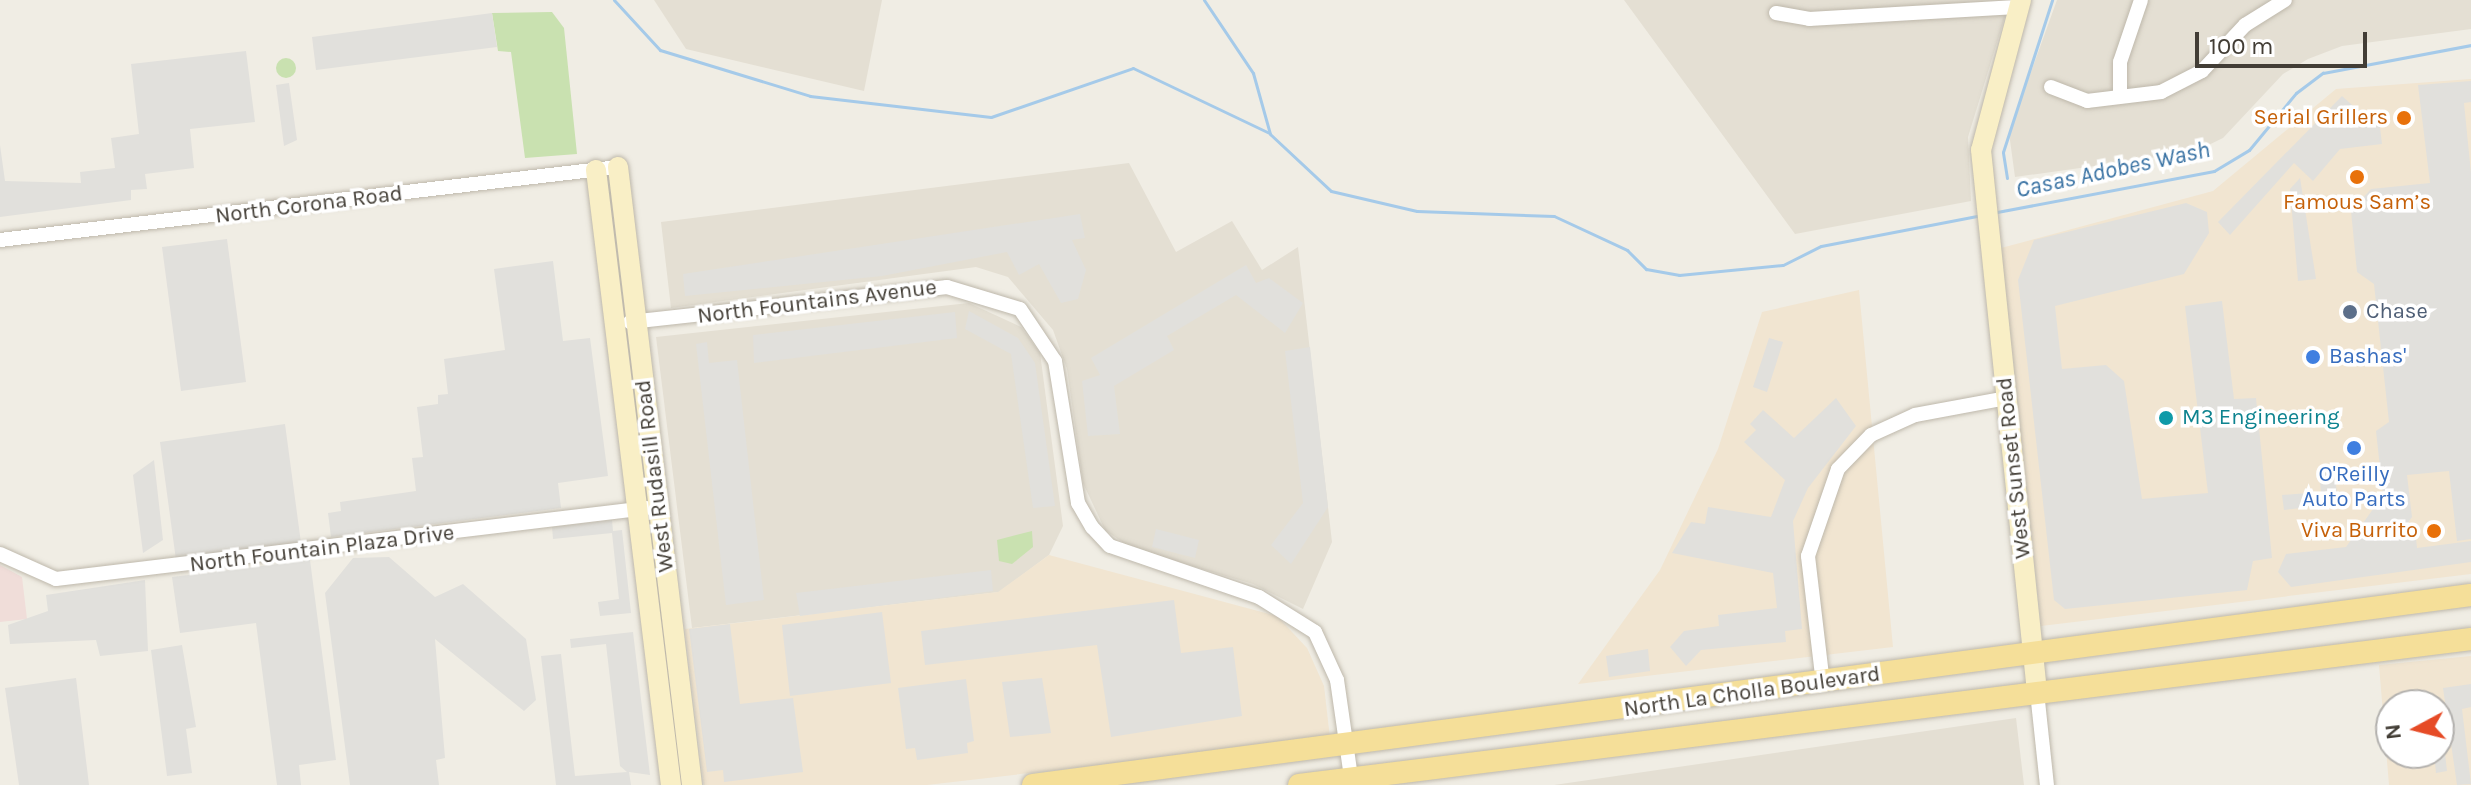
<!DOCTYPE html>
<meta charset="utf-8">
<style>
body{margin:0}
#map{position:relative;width:2471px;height:785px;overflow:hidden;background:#f0ede4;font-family:Karla,sans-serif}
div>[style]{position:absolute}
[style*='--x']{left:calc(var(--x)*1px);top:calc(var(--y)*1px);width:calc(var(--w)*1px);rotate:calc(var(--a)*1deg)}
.residential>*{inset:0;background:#e4dfd3}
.commercial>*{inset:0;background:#f1e5d1}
.medical>*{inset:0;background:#f0ddd9}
.green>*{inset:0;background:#c9e1b0}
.round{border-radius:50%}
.parking>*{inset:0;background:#e1e0dc}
.stream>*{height:3px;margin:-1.5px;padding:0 1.5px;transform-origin:1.5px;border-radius:1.5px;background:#a5cae9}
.roads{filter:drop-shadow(0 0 2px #beb8ab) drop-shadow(0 0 2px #beb8ab)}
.street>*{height:14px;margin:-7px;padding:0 7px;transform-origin:7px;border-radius:7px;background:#fff}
.secondary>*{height:20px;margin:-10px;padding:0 10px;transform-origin:10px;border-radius:10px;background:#f9efc6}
.primary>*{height:22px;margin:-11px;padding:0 11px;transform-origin:11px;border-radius:11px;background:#f5df99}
.dots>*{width:22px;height:22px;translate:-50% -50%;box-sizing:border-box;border:4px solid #fff;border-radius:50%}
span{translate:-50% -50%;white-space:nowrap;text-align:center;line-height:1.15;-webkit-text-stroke:7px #fff;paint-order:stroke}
.food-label{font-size:22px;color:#c56008}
.right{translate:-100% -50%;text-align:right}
.street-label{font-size:22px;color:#423d35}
.service-label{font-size:22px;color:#4e5e75}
.left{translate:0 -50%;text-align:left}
.shop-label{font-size:22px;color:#366cbe}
.culture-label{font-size:22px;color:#0d838f}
.water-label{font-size:24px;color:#3972a3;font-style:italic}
.north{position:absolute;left:2375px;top:689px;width:80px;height:80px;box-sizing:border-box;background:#fff;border:2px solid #b3b1ae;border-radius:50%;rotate:263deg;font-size:22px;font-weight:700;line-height:32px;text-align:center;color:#423d35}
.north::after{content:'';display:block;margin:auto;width:28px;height:36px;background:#e64b26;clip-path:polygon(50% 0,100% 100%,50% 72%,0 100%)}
.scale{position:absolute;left:2195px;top:32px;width:172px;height:36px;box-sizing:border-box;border:4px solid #423d35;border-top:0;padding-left:10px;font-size:24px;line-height:28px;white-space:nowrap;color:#423d35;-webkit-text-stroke:6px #fff;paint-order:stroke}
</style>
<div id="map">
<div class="residential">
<div style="clip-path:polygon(654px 0,882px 0,864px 91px,686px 49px)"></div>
<div style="clip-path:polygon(1624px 0,2010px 0,1968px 137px,1971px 201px,1795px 234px)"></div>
<div style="clip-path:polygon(2057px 0,2471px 0,2471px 29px,2342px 46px,2308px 59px,2283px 74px,2223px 138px,2194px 152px,2015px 177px,2009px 133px)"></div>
<div style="clip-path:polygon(1129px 163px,1176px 252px,1232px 221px,1262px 270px,1298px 247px,1332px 542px,1303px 609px,1253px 584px,1131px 548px,1105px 530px,1083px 483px,1067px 369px,1053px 330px,1008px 277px,976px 267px,671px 308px,661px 222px)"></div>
<div style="clip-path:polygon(969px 303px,1021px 327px,1040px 353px,1063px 526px,1049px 555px,999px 592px,692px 628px,656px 337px)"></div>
<div style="clip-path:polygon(2016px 718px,2024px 785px,1554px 785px)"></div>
</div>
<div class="commercial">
<div style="clip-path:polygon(2471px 79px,2471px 574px,2041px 626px,2001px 248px,2213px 191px,2336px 89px)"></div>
<div style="clip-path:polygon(1859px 290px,1893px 647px,1578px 684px,1660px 570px,1718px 449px,1762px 312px)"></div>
<div style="clip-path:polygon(1049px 555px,1277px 616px,1307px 648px,1324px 686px,1330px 738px,927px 785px,704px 785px,685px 629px,998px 592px)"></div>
<div style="clip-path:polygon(evenodd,2471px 656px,2471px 785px,2389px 785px,2379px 665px,2471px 656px,2391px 705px,2439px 705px,2439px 753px,2391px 753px,2391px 705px)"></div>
</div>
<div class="medical">
<div style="clip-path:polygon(0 565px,22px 577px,27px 619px,0 622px)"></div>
</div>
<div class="green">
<div style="clip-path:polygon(552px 12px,564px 28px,577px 154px,525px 158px,511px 52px,498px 51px,492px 13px)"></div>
<div class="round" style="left:276px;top:58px;width:20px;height:20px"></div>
<div style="clip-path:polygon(1032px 531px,1033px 547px,1012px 564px,999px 561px,997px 540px)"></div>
</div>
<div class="parking">
<div style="clip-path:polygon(492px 13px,497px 47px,316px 70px,312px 37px)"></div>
<div style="clip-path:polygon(246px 51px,255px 122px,190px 129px,194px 168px,145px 174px,147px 189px,131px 190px,131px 200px,0 217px,0 145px,5px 181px,81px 183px,80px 172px,115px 168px,111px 138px,139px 134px,131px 64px)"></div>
<div style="clip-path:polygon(2471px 81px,2471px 102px,2464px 103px,2471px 173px,2471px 539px,2457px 541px,2449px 471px,2407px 475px,2412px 517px,2396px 539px,2416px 538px,2417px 548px,2471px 541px,2471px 562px,2291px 587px,2278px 572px,2286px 554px,2346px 547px,2383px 495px,2376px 431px,2389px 422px,2374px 284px,2357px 272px,2351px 211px,2371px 189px,2430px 183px,2418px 85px)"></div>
<div style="clip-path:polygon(289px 83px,297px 140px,284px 146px,276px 85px)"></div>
<div style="clip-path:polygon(2342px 96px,2360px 112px,2378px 110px,2382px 144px,2340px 149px,2313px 181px,2294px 163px,2230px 235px,2218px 222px)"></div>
<div style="clip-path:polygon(2300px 178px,2316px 279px,2298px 281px,2290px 189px)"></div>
<div style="clip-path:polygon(2186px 203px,2207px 212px,2209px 233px,2184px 274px,2055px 306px,2062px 369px,2106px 365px,2124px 381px,2142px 499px,2208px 493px,2185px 306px,2222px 301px,2234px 399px,2256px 398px,2272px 558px,2253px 561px,2247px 590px,2065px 609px,2054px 600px,2018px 280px,2034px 240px)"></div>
<div style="clip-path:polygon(1080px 214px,1085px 238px,1072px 240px,1086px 270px,1078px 299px,1061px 303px,1039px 264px,1019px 275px,1007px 252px,882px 276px,685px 296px,683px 274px)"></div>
<div style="clip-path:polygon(227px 239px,246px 382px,181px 391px,162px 247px)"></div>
<div style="clip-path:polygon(553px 261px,563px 341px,590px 338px,608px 476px,558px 483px,561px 508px,331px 537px,328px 513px,341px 511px,340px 502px,416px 491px,412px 458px,423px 457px,417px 407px,438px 404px,438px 395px,448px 394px,444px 359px,505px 350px,494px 269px)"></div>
<div style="clip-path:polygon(1246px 265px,1256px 283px,1269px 278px,1303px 303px,1285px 333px,1236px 295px,1167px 336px,1174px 350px,1114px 386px,1120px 434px,1088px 436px,1082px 381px,1100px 375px,1091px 358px)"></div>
<div style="clip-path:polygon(969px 311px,1018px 338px,1035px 363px,1055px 506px,1033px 508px,1011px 354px,965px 329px)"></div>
<div style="clip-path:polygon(955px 312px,957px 338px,754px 363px,753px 335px)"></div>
<div style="clip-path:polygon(1769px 338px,1783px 342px,1767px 392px,1753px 387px)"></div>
<div style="clip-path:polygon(707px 342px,709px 363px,737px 360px,764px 600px,726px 605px,696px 344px)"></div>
<div style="clip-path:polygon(1310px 347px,1328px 507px,1291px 564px,1271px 545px,1303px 503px,1285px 351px)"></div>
<div style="clip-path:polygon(1836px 398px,1856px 426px,1808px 488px,1793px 521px,1802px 629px,1785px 631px,1786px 642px,1701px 650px,1686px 666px,1670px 647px,1684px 631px,1719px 626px,1718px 615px,1777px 608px,1773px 573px,1672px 553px,1691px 522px,1705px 524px,1708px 507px,1771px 517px,1785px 480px,1744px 442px,1756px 430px,1750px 424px,1763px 410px,1794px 438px)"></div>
<div style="clip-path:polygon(285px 424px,301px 543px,176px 560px,160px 442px)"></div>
<div style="clip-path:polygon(154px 460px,163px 540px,143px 553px,133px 475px)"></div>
<div style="clip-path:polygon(2334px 471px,2337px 492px,2326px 505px,2284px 510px,2282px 495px,2321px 492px,2319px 473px)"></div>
<div style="clip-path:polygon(612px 520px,613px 531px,622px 530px,631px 613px,600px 616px,598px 602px,619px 599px,612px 533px,553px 539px,552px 527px)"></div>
<div style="clip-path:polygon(1156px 529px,1199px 540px,1195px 558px,1152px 547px)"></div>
<div style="clip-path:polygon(389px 557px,435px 597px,463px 584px,526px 639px,536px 700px,524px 711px,435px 639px,445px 758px,436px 760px,439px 785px,350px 785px,325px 593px,353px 558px)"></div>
<div style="clip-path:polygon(310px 560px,336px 760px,299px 765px,301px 785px,277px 785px,256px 623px,180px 633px,172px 577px)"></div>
<div style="clip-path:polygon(991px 570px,993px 591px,800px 616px,796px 593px)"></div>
<div style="clip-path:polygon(145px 580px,148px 651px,100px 656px,96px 640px,10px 644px,8px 625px,48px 611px,46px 595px)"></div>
<div style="clip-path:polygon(1174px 600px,1181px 653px,1233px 647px,1242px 716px,1111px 737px,1097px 645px,925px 665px,921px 631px)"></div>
<div style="clip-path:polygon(882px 612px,891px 683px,790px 696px,782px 625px)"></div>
<div style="clip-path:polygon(730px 624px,740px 704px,793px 698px,803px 772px,724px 782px,723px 770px,707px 772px,689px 629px)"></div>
<div style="clip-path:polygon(633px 632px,650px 775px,629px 772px,631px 785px,556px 785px,541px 656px,561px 654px,575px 776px,627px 772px,620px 766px,606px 644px,571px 648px,570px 639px)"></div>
<div style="clip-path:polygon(182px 645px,196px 727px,186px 729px,192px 773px,167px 776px,151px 650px)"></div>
<div style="clip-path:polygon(1648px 649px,1650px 671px,1609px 677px,1606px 656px)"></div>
<div style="clip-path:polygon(76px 678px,89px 785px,19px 785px,5px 688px)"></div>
<div style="clip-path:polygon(1042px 678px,1051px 733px,1010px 737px,1002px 682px)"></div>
<div style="clip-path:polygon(966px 679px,974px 741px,967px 743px,968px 753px,917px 760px,915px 748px,906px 749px,898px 688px)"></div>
<div style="clip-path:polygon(2471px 684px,2471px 707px,2462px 709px,2471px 784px,2457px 785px,2443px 688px)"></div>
<div style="clip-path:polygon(2440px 711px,2447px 771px,2436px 773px,2434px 753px)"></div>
</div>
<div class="stream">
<div style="--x:614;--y:0;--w:68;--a:47.4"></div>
<div style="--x:660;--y:50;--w:157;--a:17"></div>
<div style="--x:810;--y:96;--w:182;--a:6.6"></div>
<div style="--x:991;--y:117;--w:150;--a:-19"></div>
<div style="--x:1133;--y:68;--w:151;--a:25.5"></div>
<div style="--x:1204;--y:0;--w:88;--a:56.1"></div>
<div style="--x:1253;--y:73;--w:63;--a:74.4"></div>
<div style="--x:1270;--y:134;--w:83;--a:43.1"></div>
<div style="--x:1331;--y:191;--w:88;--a:13.1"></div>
<div style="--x:1417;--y:211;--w:137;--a:2.1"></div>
<div style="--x:1554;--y:216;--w:81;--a:25"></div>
<div style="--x:1627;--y:250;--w:27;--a:45"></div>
<div style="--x:1646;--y:269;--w:34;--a:10"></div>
<div style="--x:1679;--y:275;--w:104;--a:-5.5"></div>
<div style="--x:1783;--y:265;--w:42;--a:-26.6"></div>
<div style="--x:1821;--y:246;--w:164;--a:-10.9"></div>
<div style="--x:2007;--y:178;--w:26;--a:-99"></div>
<div style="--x:2003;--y:152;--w:160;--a:-72.1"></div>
<div style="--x:1997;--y:212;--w:221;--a:-10.7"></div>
<div style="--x:2214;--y:171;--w:41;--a:-31"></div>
<div style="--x:2249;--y:150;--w:74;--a:-50.5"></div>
<div style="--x:2296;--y:93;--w:34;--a:-37"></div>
<div style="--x:2323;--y:73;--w:151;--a:-10.7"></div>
</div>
<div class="roads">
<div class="street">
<div style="--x:1776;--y:13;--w:34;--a:10"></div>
<div style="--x:1809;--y:19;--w:208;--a:-3.3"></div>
<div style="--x:2051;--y:87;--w:39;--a:21"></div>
<div style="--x:2087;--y:101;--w:75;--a:-6.9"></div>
<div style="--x:2161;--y:92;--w:46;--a:-27.1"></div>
<div style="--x:2202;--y:71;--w:63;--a:-46.9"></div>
<div style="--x:2245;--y:25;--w:47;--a:-32"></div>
<div style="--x:2120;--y:96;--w:34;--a:-90"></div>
<div style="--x:2120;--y:62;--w:65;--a:-71.3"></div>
<div style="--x:0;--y:240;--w:622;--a:-6.74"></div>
<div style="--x:630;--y:322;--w:319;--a:-6.3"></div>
<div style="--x:947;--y:287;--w:76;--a:16.8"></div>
<div style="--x:1020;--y:309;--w:63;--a:56.1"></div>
<div style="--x:1055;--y:361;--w:144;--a:80.8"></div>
<div style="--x:1078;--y:503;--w:28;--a:60"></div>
<div style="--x:1092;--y:527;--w:26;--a:47"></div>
<div style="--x:1110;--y:546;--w:157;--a:18.9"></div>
<div style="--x:1259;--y:597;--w:66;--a:32"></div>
<div style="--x:1315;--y:632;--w:53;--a:65.4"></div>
<div style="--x:1337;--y:680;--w:105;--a:81.8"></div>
<div style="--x:0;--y:554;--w:61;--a:24.1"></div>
<div style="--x:56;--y:579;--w:595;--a:-6.85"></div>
<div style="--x:1823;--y:684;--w:129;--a:-96.7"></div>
<div style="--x:1808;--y:556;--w:92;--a:-71"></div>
<div style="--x:1838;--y:469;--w:47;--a:-45.9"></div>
<div style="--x:1871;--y:435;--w:48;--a:-24.4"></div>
<div style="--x:1915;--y:415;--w:94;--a:-10.5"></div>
<div style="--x:2037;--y:692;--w:94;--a:83.9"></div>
</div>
<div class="secondary">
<div style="--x:2021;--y:0;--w:155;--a:104.9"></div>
<div style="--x:1981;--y:150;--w:545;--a:84.1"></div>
<div style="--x:618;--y:167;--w:622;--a:83.17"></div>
<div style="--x:596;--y:170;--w:620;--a:83.05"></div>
</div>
<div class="primary">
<div style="--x:1033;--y:785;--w:1450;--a:-7.53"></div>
<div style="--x:1299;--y:785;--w:1181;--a:-7.1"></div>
</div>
</div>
<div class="dots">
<div style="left:2404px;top:118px;background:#e8710a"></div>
<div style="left:2357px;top:177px;background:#e8710a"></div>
<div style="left:2350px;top:312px;background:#5c6f8a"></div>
<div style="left:2313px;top:357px;background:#3f7fe0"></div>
<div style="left:2166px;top:418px;background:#0f9aa8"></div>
<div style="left:2354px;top:448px;background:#3f7fe0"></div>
<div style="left:2434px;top:531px;background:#e8710a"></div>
</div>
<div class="food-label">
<span class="right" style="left:2388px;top:118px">Serial Grillers</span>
<span style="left:2357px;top:203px">Famous Sam’s</span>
<span class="right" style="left:2418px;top:531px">Viva Burrito</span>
</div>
<div class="street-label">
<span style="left:309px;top:205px;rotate:-7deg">North Corona Road</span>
<span style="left:817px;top:302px;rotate:-7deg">North Fountains Avenue</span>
<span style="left:2014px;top:468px;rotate:-96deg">West Sunset Road</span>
<span style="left:655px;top:476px;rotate:-97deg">West Rudasill Road</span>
<span style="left:322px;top:549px;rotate:-7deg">North Fountain Plaza Drive</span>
<span style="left:1752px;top:692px;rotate:-8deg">North La Cholla Boulevard</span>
</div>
<div class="service-label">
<span class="left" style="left:2366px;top:312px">Chase</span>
</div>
<div class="shop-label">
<span class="left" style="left:2329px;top:357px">Bashas'</span>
<span style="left:2354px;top:487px">O'Reilly<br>Auto Parts</span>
</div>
<div class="culture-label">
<span class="left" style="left:2182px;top:418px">M3 Engineering</span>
</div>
<div class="water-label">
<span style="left:2113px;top:170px;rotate:-12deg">Casas Adobes Wash</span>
</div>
<div class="north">N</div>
<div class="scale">100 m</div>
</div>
